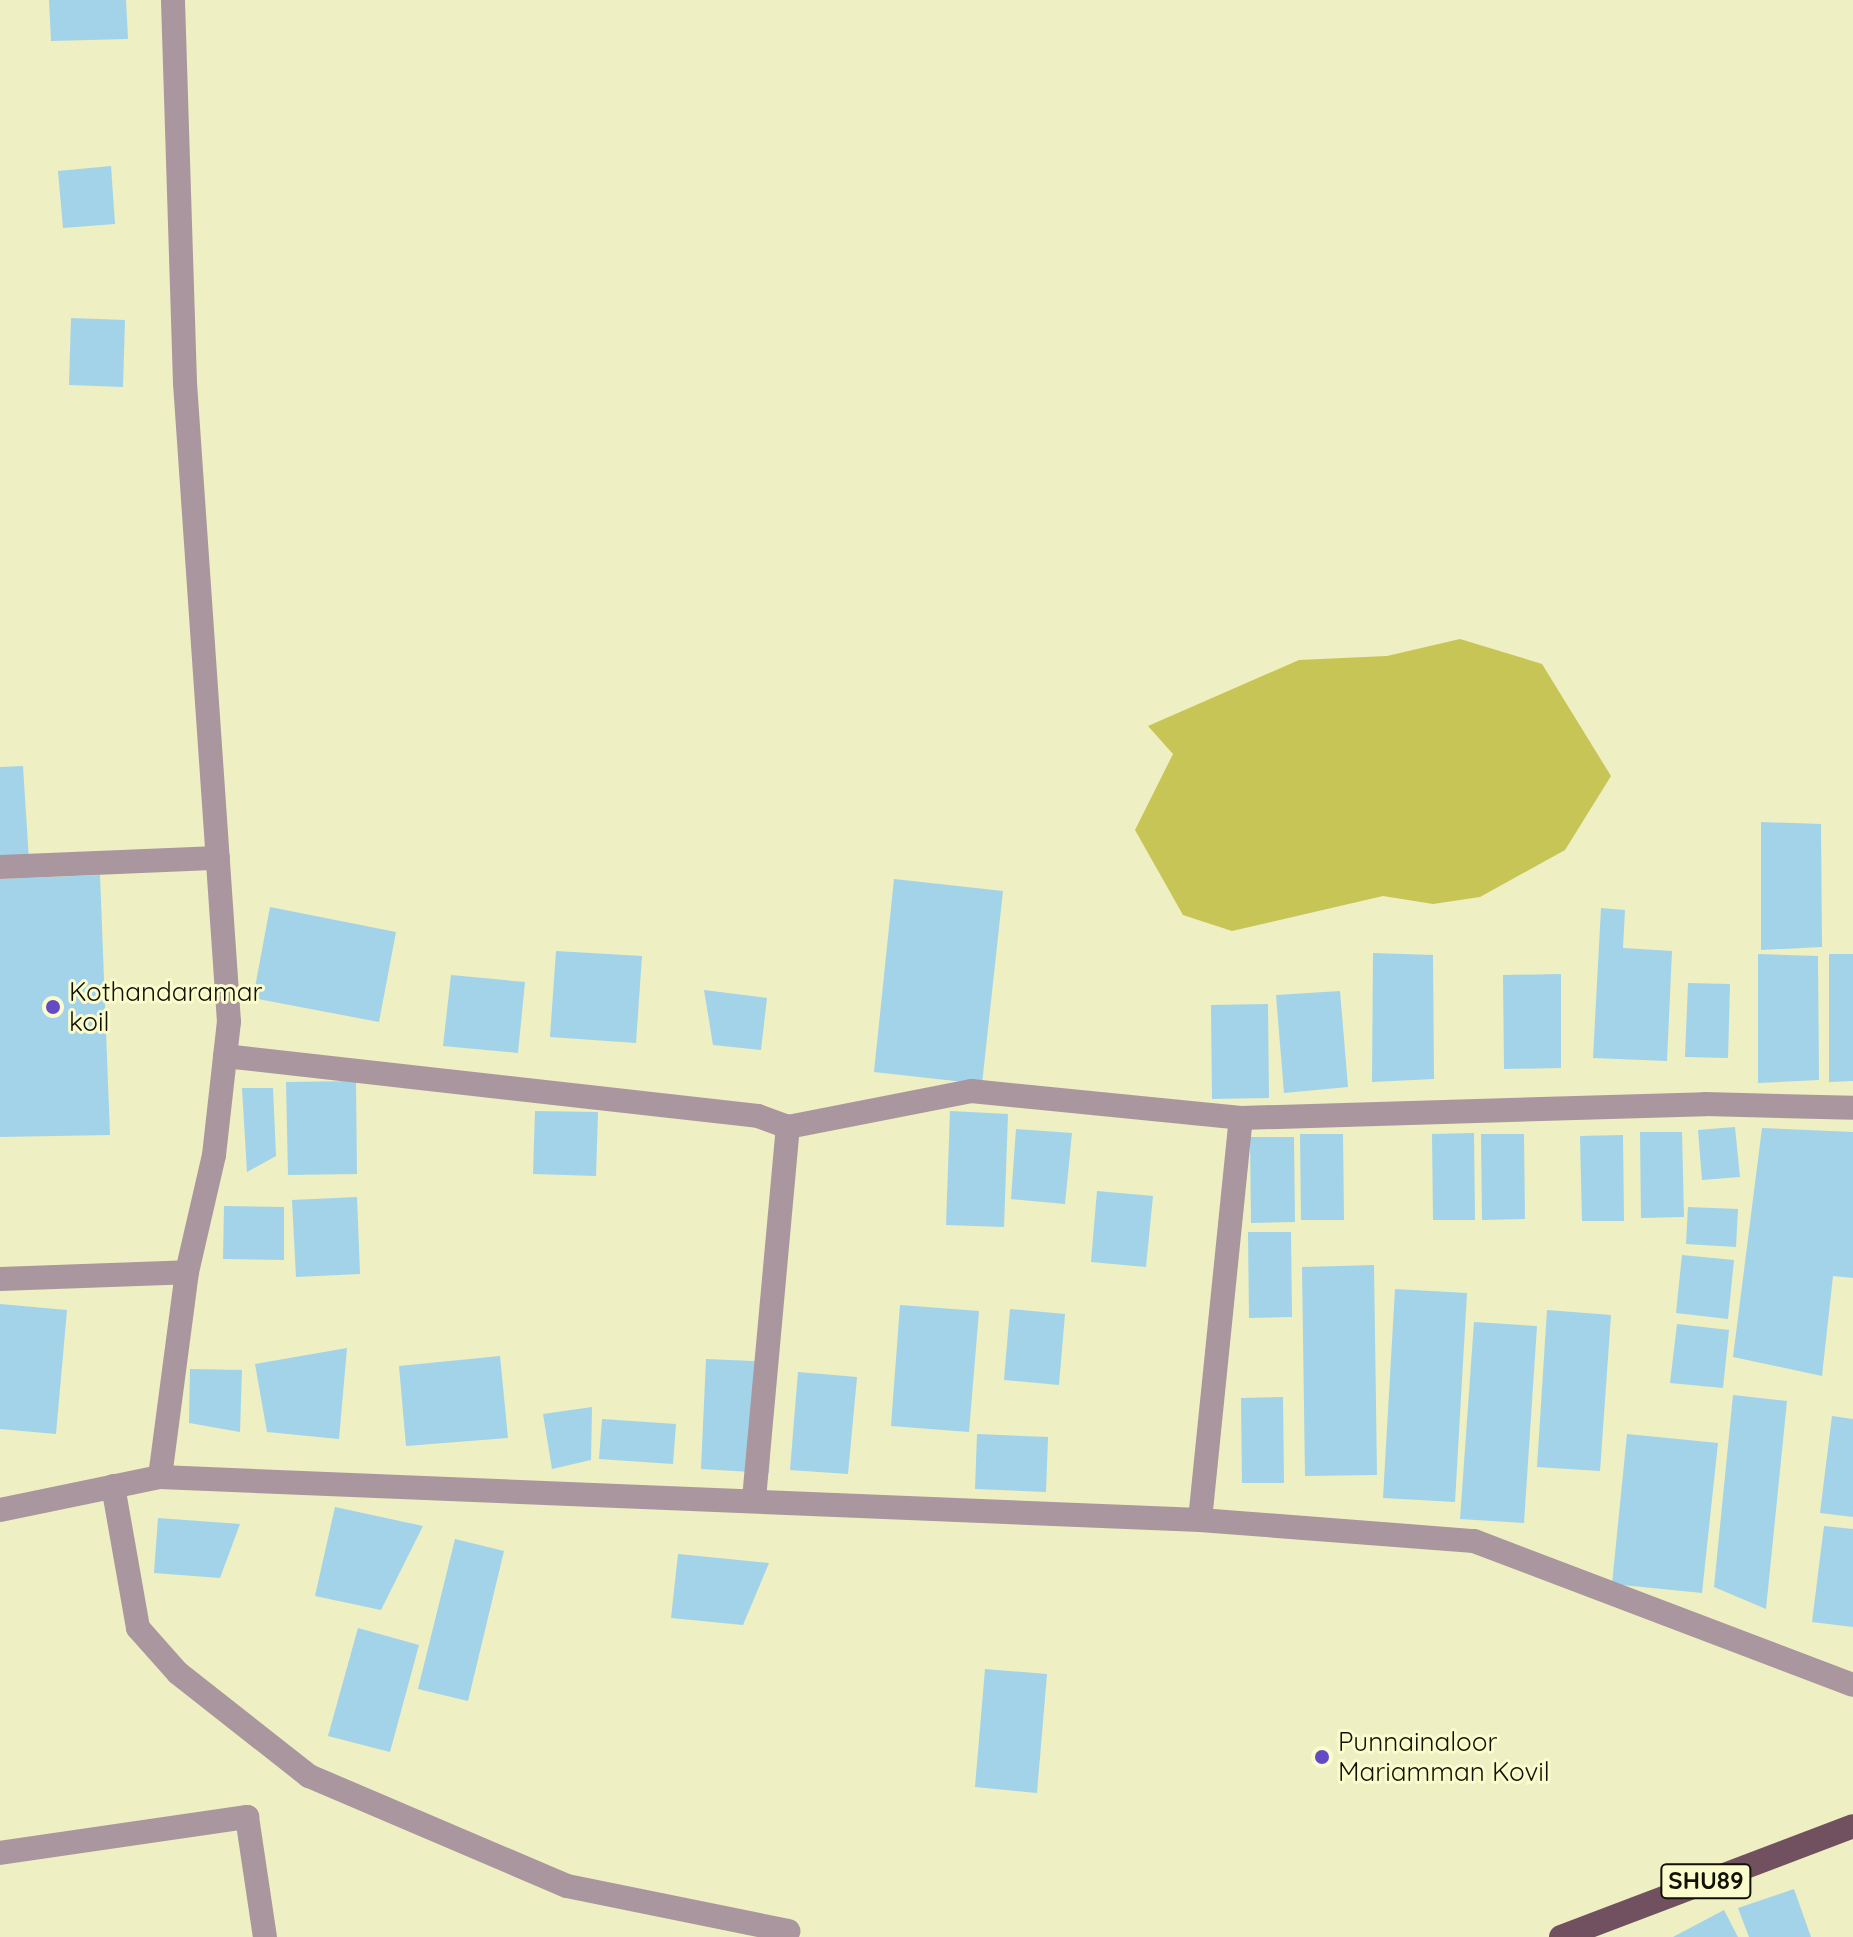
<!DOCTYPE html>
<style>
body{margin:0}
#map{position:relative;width:1853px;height:1937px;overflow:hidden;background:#eeefc2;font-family:Quicksand,sans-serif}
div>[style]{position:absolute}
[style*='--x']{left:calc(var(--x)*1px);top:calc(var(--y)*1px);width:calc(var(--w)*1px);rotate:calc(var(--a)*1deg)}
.water>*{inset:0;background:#c7c556}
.building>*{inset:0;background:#a3d3e9}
.minor>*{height:24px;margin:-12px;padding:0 12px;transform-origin:12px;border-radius:12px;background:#a9969f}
.major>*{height:24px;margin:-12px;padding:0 12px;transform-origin:12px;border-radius:12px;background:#715060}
.dots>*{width:22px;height:22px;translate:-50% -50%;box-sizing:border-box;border:4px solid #fbfcce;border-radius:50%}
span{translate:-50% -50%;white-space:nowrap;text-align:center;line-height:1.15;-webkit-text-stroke:6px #fbfcce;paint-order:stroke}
.shield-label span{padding:2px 6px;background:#fbfcce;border:2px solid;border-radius:6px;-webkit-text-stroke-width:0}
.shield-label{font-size:24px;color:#121203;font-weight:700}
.poi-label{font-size:26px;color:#121203}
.left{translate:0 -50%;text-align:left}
</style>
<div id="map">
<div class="water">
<div style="clip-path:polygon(1460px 639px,1542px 664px,1611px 776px,1565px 850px,1480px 897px,1433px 904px,1383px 896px,1232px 931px,1183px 915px,1135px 830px,1173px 754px,1148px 726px,1299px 660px,1387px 656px)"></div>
</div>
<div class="building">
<div style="clip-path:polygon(49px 0,126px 0,128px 39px,51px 41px)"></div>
<div style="clip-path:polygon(111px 166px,115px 224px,63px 228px,58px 171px)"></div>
<div style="clip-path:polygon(71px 318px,125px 320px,123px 387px,69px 385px)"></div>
<div style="clip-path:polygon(23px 766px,29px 861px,0 863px,0 767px)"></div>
<div style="clip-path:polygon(1761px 822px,1821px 824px,1822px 947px,1761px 950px)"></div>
<div style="clip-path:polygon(100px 875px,110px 1135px,0 1137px,0 879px)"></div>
<div style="clip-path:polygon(894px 879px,1003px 891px,982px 1084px,874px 1072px)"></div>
<div style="clip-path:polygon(270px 907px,396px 932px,379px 1022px,253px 998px)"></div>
<div style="clip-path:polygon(1601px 908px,1625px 910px,1623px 948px,1672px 951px,1667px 1061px,1593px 1058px)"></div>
<div style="clip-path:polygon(556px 951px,642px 956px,636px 1043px,550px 1037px)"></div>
<div style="clip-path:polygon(1373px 953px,1433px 955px,1434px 1079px,1372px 1082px)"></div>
<div style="clip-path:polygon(1758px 954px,1818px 956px,1819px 1080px,1758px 1083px)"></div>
<div style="clip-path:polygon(1829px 954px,1853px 954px,1853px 1081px,1829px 1082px)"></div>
<div style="clip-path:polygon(1561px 974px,1561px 1068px,1504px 1069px,1503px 975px)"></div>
<div style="clip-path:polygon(451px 975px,525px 982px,518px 1053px,443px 1046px)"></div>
<div style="clip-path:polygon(1688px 983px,1730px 984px,1728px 1058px,1685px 1057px)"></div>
<div style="clip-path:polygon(704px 990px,767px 998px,761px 1050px,713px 1045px)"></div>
<div style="clip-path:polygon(1340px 991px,1348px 1087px,1284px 1093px,1276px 995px)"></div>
<div style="clip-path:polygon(1268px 1004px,1269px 1098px,1212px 1099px,1211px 1005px)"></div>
<div style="clip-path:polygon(356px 1081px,357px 1174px,288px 1175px,286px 1082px)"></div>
<div style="clip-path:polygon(242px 1088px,273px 1088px,276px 1156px,247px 1172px)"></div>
<div style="clip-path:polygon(535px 1111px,598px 1112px,596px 1176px,533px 1174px)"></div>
<div style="clip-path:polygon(950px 1111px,1008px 1114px,1004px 1227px,946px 1225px)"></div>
<div style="clip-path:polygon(1735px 1127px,1740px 1177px,1702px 1180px,1698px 1130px)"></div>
<div style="clip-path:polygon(1762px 1128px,1853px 1132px,1853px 1278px,1833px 1276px,1822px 1376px,1733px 1357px)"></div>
<div style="clip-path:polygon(1016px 1129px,1072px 1133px,1065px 1204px,1011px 1199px)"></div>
<div style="clip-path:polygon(1640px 1132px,1682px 1132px,1684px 1217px,1641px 1218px)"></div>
<div style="clip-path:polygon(1474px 1133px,1475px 1220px,1433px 1220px,1432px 1134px)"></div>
<div style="clip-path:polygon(1300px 1134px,1343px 1134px,1344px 1220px,1301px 1220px)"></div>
<div style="clip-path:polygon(1481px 1134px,1524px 1134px,1525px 1219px,1482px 1220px)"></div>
<div style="clip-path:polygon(1623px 1135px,1624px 1221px,1582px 1221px,1580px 1136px)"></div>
<div style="clip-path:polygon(1250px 1137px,1294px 1137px,1295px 1222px,1251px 1223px)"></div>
<div style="clip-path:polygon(1097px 1191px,1153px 1196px,1146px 1267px,1091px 1262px)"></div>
<div style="clip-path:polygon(357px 1197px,360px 1274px,296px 1277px,292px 1200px)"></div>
<div style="clip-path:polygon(224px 1206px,284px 1207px,284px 1260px,223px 1259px)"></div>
<div style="clip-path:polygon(1688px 1207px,1738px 1209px,1736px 1247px,1686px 1244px)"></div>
<div style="clip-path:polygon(1248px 1232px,1291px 1232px,1292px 1317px,1249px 1318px)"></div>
<div style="clip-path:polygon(1682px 1255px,1734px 1260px,1728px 1319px,1676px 1313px)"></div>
<div style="clip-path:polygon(1374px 1265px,1377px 1475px,1305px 1476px,1302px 1267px)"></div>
<div style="clip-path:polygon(1395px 1289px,1467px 1293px,1455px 1502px,1383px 1498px)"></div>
<div style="clip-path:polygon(0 1304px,67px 1310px,56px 1434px,0 1429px)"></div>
<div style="clip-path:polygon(900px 1305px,979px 1311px,969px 1432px,891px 1426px)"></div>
<div style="clip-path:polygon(1010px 1309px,1065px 1314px,1059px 1385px,1004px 1380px)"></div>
<div style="clip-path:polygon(1547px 1310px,1611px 1315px,1600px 1471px,1537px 1467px)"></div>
<div style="clip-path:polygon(1474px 1322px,1537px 1326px,1524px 1523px,1460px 1519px)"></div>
<div style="clip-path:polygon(1677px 1324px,1729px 1330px,1723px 1388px,1670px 1383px)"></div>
<div style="clip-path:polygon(347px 1348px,339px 1439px,267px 1432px,255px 1364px)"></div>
<div style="clip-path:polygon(500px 1356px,508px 1438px,406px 1446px,399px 1366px)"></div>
<div style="clip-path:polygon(706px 1359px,774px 1362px,769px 1473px,701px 1469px)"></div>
<div style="clip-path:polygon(190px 1369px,242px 1370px,240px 1432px,189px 1423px)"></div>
<div style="clip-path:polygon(798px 1372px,857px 1377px,848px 1474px,790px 1470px)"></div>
<div style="clip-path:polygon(1733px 1395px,1787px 1401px,1766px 1609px,1714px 1587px)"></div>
<div style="clip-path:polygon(1283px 1397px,1284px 1483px,1242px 1483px,1241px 1398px)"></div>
<div style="clip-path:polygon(592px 1407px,591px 1460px,552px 1469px,543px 1414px)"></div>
<div style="clip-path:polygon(1832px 1416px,1853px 1419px,1853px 1517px,1820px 1513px)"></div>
<div style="clip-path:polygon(602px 1419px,676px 1424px,673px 1464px,599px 1459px)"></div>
<div style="clip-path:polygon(977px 1434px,1048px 1437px,1046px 1492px,975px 1489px)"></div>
<div style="clip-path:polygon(1627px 1434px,1718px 1443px,1702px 1593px,1612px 1584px)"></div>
<div style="clip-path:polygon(335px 1507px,423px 1526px,381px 1610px,315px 1596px)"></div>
<div style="clip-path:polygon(158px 1518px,240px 1524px,220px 1578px,154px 1573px)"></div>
<div style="clip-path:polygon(1824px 1526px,1853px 1529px,1853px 1627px,1812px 1622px)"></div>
<div style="clip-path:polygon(455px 1539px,504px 1551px,468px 1701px,418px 1689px)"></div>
<div style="clip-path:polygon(678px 1554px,769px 1563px,743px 1625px,671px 1618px)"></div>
<div style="clip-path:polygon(358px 1628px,419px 1645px,390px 1752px,328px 1736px)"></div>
<div style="clip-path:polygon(985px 1669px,1047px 1674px,1037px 1793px,975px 1787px)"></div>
<div style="clip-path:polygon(1794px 1889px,1811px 1937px,1749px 1937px,1738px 1908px)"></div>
<div style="clip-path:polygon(1724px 1910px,1738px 1937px,1673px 1937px)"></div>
</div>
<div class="minor">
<div style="--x:0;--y:867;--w:218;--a:-2.4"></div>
<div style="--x:225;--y:1056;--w:536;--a:6.42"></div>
<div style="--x:758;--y:1116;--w:32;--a:20"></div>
<div style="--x:788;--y:1127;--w:187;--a:-11.1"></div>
<div style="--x:971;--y:1091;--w:271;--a:5.7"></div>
<div style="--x:0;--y:1279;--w:187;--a:-2.1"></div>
<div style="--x:160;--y:1477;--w:207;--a:-82.5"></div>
<div style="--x:187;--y:1272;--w:120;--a:-77"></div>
<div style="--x:214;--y:1155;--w:134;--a:-83.6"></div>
<div style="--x:229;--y:1022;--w:641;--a:-93.94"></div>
<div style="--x:185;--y:383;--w:383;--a:-91.8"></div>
<div style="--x:113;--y:1486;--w:144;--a:80"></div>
<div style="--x:138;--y:1628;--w:60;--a:48.4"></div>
<div style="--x:178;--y:1673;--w:167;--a:38.2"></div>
<div style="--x:309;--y:1776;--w:280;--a:23.1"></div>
<div style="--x:567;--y:1886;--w:226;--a:11.5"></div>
<div style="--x:754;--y:1499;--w:374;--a:-84.8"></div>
<div style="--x:0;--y:1510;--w:163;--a:-11.7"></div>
<div style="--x:160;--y:1477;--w:1041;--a:2.37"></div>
<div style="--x:1200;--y:1520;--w:275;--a:4.4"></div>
<div style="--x:1474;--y:1541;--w:405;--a:20.8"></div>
<div style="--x:1200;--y:1520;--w:404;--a:-84.2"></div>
<div style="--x:1241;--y:1118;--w:464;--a:-1.7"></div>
<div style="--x:1705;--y:1104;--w:148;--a:1.5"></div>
<div style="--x:0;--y:1853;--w:250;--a:-8.3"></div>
<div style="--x:247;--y:1817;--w:121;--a:81.5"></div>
</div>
<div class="major">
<div style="--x:1561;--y:1937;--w:312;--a:-20.8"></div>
</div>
<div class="dots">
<div style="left:53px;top:1007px;background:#644ac3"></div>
<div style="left:1322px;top:1757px;background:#644ac3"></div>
</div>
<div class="shield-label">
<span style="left:1706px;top:1881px">SHU89</span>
</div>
<div class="poi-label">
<span class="left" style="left:69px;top:1007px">Kothandaramar<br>koil</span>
<span class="left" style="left:1338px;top:1757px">Punnainaloor<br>Mariamman Kovil</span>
</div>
</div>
